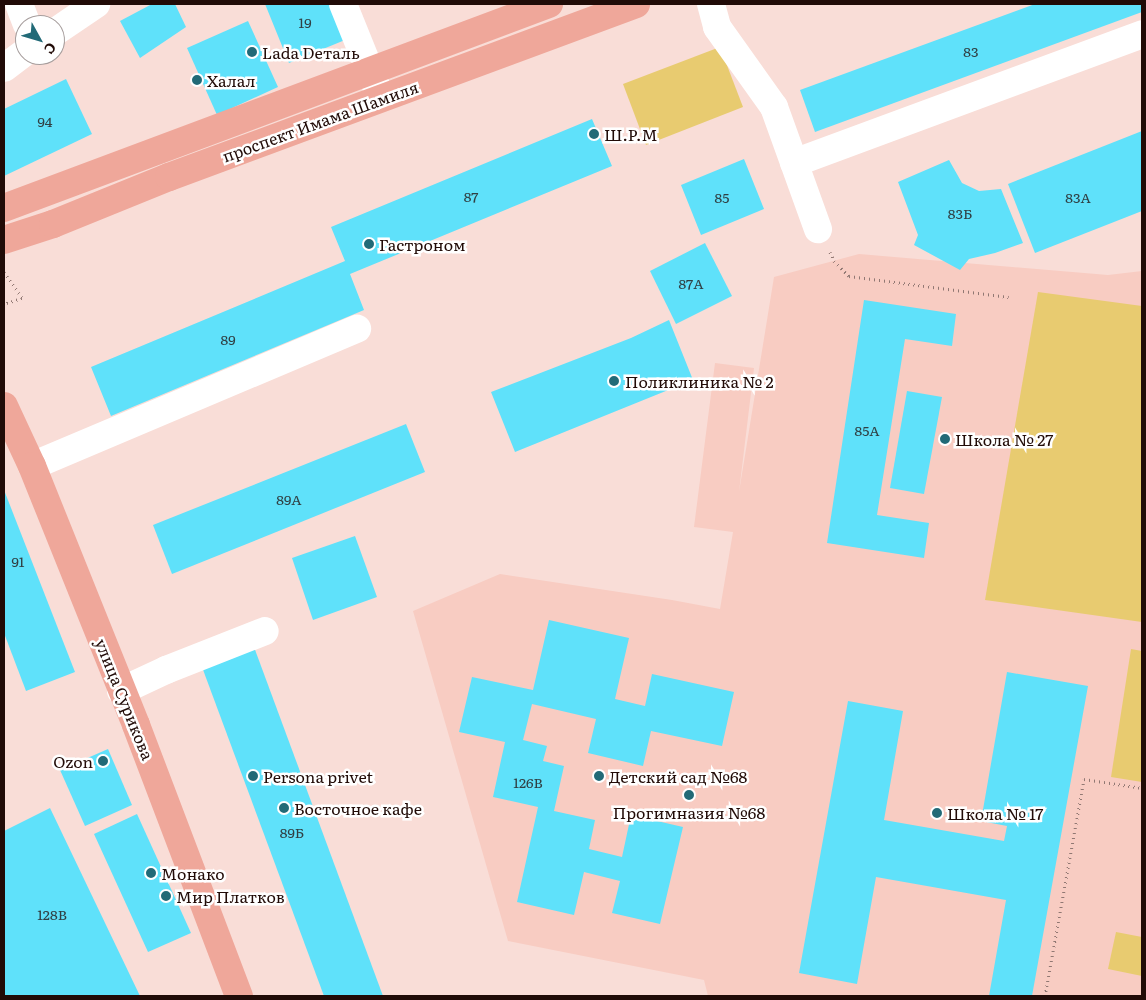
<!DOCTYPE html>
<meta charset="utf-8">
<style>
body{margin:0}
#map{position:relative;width:1146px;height:1000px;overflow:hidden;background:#f9ddd7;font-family:Literata,serif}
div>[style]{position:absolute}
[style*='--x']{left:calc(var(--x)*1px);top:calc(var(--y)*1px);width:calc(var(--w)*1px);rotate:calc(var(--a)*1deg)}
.built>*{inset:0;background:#f8ccc2}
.green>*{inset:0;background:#e8cb70}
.building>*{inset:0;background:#5fe1fa}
.path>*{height:3px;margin-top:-1.5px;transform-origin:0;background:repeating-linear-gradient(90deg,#917873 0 1px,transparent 0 5px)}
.minor>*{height:28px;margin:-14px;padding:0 14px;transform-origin:14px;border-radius:14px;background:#fff}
.major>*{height:28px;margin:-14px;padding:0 14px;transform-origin:14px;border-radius:14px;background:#efa79a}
.dots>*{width:14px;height:14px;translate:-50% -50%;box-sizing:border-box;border:2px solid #fff;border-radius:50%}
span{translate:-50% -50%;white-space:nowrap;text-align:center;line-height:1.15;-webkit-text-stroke:5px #fff;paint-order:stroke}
.number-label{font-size:14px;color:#304044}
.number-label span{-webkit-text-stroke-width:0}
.poi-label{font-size:16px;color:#210b07}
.left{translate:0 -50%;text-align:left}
.right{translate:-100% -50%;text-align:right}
.street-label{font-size:16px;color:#210b07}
.frame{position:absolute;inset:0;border:5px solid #210b07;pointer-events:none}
.north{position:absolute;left:15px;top:15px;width:50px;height:50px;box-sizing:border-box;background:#fff;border:1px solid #a69d9c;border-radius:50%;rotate:129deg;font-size:14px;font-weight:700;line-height:20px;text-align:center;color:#210b07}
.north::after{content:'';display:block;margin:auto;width:18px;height:22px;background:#226a77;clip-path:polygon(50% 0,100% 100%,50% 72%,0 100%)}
</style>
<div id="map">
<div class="built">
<div style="clip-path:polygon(859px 254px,1108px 275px,1142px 271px,1142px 996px,708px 996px,704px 980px,508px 941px,413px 611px,500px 574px,672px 600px,720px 609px,733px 532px,694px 527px,715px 363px,754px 368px,739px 492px,774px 277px)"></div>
</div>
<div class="green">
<div style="clip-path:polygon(720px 47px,743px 107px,646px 145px,623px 84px)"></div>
<div style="clip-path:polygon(1038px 292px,1142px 306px,1142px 622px,985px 600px)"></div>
<div style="clip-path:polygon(1131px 649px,1142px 651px,1142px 782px,1111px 777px)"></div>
<div style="clip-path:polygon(1116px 932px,1142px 937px,1142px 976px,1108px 969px)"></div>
</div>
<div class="building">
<div style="clip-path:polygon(152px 4px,175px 4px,186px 27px,140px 58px,120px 21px)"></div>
<div style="clip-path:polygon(265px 4px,330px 4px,345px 40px,289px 63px)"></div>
<div style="clip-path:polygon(1035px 4px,1142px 4px,1142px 12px,815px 132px,800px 90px)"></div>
<div style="clip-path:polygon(248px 21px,278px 87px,217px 115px,187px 48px)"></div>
<div style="clip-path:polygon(66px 79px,92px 134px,4px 176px,4px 109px)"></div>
<div style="clip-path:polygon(592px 119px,612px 166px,350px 274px,364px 310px,111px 416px,91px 367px,345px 261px,331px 227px)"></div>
<div style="clip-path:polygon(1142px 131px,1142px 211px,1035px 253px,1008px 184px)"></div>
<div style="clip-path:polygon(744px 159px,764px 209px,701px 235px,681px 185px)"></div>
<div style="clip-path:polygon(949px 160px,962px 183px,979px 191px,1001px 189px,1023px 243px,995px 253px,969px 259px,960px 270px,914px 245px,918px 235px,898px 182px)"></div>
<div style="clip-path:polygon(705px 243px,732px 296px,676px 324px,650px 271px)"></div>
<div style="clip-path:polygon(864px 300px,956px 314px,952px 346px,905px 339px,877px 515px,929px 523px,924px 558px,827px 543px)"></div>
<div style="clip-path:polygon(669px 320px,693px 380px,515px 452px,491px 392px,631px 338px)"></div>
<div style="clip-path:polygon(907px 391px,942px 397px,924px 494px,890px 488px)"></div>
<div style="clip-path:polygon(406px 424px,425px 472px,172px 574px,153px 525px)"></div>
<div style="clip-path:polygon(4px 490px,75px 672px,26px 691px,4px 633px)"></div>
<div style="clip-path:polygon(355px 536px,377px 597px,313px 620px,292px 558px)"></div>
<div style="clip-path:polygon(549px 620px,629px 638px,615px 699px,645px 706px,652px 674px,734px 692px,722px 746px,651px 731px,643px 766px,588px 753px,596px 719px,532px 704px,523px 740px,547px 746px,543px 761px,564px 766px,554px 811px,595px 820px,589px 849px,622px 857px,631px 815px,683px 827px,660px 924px,612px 913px,620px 881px,584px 872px,574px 915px,517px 902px,538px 807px,493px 797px,505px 742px,459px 732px,472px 677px,533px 690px)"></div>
<div style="clip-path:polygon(254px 647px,383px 996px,324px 996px,202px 667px)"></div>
<div style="clip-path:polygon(1007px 672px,1088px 686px,1032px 996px,989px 996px,1006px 900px,876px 877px,857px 984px,799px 973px,848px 701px,903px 711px,884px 820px,1004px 841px,1007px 826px,981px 821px)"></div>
<div style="clip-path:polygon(108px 749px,132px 805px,85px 826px,60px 770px)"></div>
<div style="clip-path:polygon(50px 808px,140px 996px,4px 996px,4px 831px)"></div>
<div style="clip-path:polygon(137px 814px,191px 933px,148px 952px,94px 834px)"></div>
</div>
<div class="path">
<div style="--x:830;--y:252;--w:10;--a:66"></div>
<div style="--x:834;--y:261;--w:21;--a:45"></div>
<div style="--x:849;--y:276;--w:161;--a:7.5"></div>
<div style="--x:4;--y:272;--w:32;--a:55"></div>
<div style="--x:22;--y:298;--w:19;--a:162"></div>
<div style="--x:1045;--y:996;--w:220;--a:-79.8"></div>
<div style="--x:1084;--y:779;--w:59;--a:8.8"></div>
</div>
<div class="minor">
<div style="--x:19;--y:4;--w:22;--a:69"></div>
<div style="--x:343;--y:4;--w:101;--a:68"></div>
<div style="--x:711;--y:4;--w:24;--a:75"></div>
<div style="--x:717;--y:27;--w:98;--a:54.5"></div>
<div style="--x:774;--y:107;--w:130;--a:70.2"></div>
<div style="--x:55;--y:32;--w:50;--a:-34.3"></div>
<div style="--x:4;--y:68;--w:26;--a:-37"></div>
<div style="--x:794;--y:163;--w:371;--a:-20.3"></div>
<div style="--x:32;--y:466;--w:353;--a:-22.9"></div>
<div style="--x:121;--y:691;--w:50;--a:-25"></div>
<div style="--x:166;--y:670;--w:106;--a:-21.5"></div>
</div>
<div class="major">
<div style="--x:4;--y:208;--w:582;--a:-20.52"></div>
<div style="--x:4;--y:240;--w:52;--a:-18.1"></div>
<div style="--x:53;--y:224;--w:125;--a:-22.1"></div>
<div style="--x:169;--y:177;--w:498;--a:-20.3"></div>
<div style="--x:4;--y:406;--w:66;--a:65"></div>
<div style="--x:32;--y:466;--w:279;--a:68.1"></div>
<div style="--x:136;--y:725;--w:290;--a:69.2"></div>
</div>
<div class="dots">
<div style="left:252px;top:52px;background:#226a77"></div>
<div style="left:197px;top:80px;background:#226a77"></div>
<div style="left:594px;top:134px;background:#226a77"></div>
<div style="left:369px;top:244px;background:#226a77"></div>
<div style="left:614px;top:381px;background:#226a77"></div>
<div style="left:945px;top:439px;background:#226a77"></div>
<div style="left:103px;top:761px;background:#226a77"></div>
<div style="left:253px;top:776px;background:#226a77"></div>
<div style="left:599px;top:776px;background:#226a77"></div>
<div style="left:689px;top:795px;background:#226a77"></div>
<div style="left:284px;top:808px;background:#226a77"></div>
<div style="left:937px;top:813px;background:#226a77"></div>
<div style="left:151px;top:873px;background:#226a77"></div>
<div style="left:166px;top:896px;background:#226a77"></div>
</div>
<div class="number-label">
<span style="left:305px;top:22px">19</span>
<span style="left:971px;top:51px">83</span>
<span style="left:45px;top:121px">94</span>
<span style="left:471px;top:196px">87</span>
<span style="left:722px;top:197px">85</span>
<span style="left:1078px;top:197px">83А</span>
<span style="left:960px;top:213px">83Б</span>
<span style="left:691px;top:283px">87А</span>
<span style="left:228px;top:339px">89</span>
<span style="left:867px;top:430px">85А</span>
<span style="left:289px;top:499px">89А</span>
<span style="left:18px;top:561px">91</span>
<span style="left:528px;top:782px">126В</span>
<span style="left:292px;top:832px">89Б</span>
<span style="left:52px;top:914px">128В</span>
</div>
<div class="poi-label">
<span class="left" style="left:262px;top:52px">Lada Dеталь</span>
<span class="left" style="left:207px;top:80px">Халал</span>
<span class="left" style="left:604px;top:134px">Ш.Р.М</span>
<span class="left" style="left:379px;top:244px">Гастроном</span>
<span class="left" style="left:625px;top:381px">Поликлиника № 2</span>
<span class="left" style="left:955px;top:439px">Школа № 27</span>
<span class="right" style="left:93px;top:761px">Ozon</span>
<span class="left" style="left:263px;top:776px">Persona privet</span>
<span class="left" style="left:609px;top:776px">Детский сад №68</span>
<span class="left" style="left:294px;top:808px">Восточное кафе</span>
<span style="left:689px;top:812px">Прогимназия №68</span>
<span class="left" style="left:947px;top:813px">Школа № 17</span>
<span class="left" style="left:161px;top:873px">Монако</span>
<span class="left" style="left:176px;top:896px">Мир Платков</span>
</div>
<div class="street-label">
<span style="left:320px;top:121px;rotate:-20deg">проспект Имама Шамиля</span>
<span style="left:125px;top:699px;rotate:68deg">улица Сурикова</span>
</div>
<div class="frame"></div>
<div class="north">С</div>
</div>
